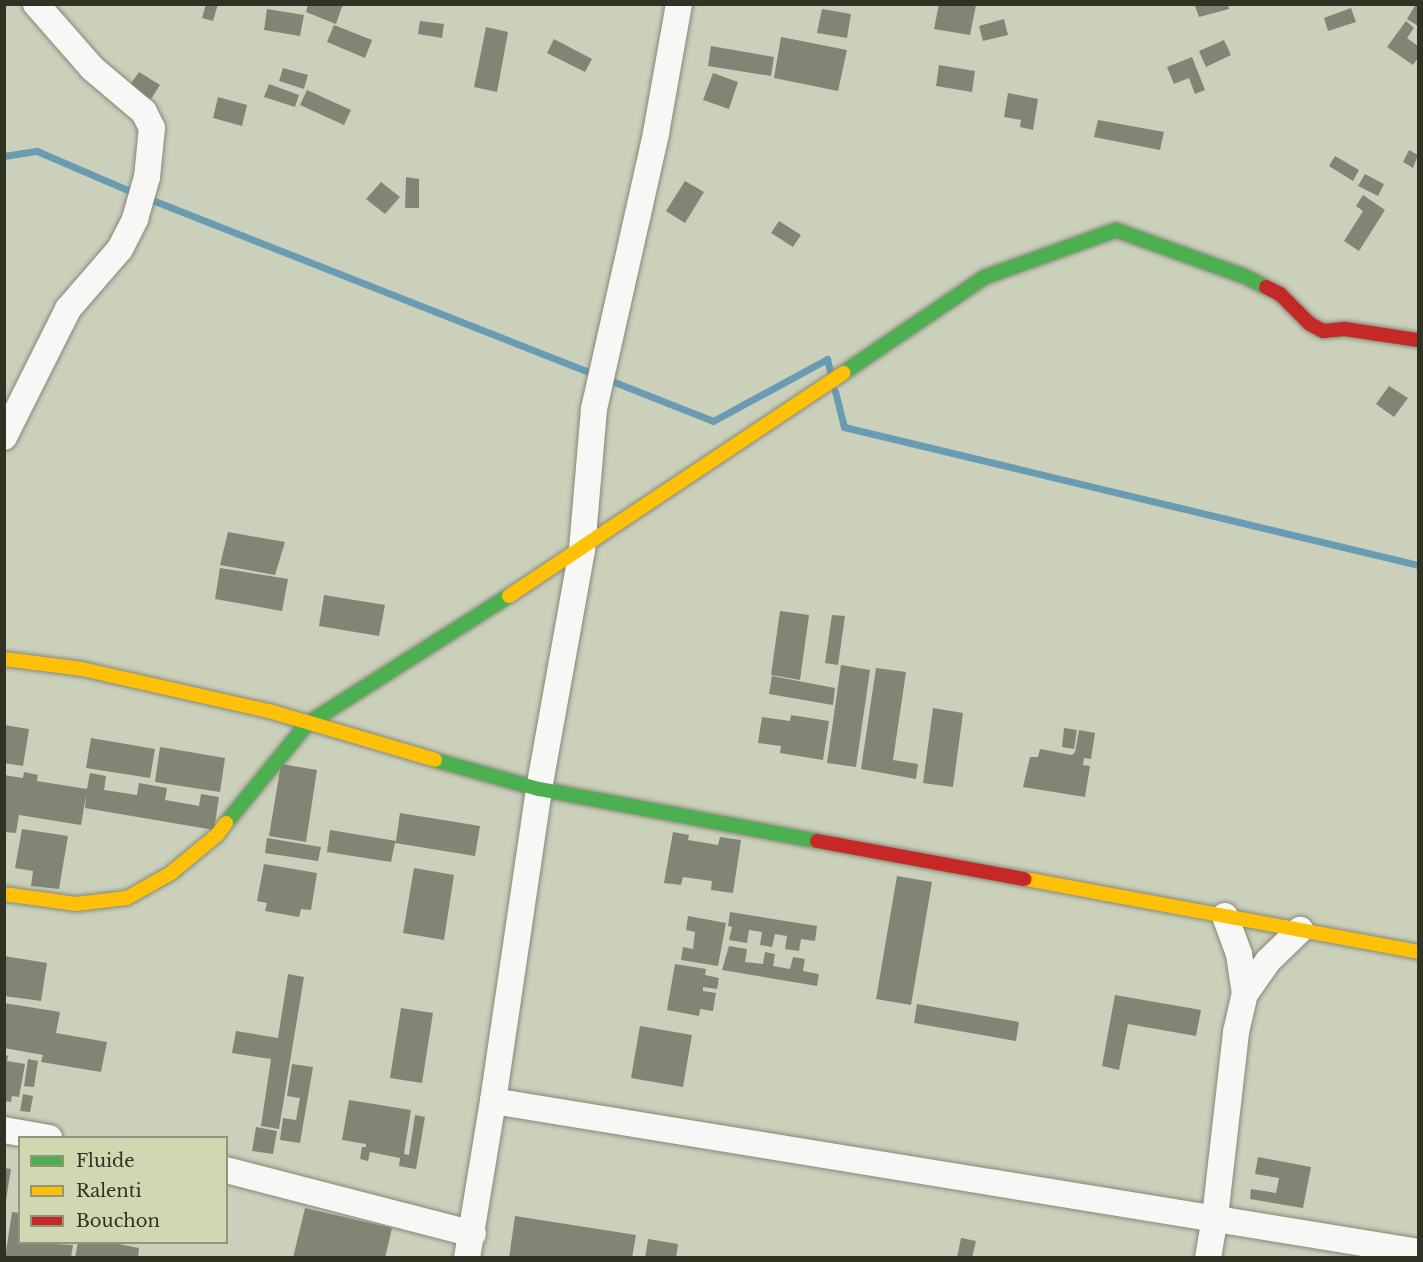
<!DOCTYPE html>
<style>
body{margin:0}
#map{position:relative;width:1423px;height:1262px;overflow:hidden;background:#cad0ba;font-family:"Libre Baskerville",serif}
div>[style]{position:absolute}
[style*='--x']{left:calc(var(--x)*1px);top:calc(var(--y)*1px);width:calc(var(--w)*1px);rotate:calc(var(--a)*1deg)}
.stream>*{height:7px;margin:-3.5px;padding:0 3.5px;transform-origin:3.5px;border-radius:3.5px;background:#699bb2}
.building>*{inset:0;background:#818575}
.roads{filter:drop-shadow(0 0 2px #858879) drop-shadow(0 0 2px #858879)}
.street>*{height:26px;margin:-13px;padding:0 13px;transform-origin:13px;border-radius:13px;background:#f7f8f5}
.fast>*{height:14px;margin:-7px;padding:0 7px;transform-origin:7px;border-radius:7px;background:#4caf50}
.slow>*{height:14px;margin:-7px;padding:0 7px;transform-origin:7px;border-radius:7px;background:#ffc107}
.jam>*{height:14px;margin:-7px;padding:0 7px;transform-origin:7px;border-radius:7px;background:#c62828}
span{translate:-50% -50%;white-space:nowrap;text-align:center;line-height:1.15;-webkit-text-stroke:6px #cfd8b2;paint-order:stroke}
.frame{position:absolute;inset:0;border:6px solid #303324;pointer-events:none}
.legend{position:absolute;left:18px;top:1136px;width:210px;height:108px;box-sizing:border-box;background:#cfd8b2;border:2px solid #8f9679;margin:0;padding:8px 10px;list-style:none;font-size:18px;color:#303324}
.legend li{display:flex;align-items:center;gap:12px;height:30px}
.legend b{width:30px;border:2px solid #8f9679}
</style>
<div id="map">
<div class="stream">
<div style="--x:4;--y:156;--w:33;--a:-9"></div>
<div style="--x:37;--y:151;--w:109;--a:23.3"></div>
<div style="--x:147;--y:198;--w:608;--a:21.5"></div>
<div style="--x:713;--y:421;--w:130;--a:-28.5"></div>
<div style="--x:827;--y:359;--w:12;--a:76"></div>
<div style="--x:835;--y:391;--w:37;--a:76"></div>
<div style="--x:844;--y:427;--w:590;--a:13.52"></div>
</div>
<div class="building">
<div style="clip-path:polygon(206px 4px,218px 4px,213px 21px,202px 18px)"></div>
<div style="clip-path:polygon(308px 4px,343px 4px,336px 24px,306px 12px)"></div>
<div style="clip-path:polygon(939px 4px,976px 5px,970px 35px,934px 29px)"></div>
<div style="clip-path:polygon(1200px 4px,1228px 4px,1229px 9px,1199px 17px,1195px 6px)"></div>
<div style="clip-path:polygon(1416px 4px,1418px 4px,1418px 26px,1407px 19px)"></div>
<div style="clip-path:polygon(1351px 8px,1356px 22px,1328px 31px,1324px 18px)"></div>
<div style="clip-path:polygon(267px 9px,304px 15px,300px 36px,264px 30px)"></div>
<div style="clip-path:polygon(822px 9px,851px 14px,847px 38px,817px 33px)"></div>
<div style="clip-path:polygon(1004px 19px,1008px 35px,983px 41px,979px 26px)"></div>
<div style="clip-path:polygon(420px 21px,444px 24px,442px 38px,418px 34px)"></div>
<div style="clip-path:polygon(1406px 21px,1414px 28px,1407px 38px,1418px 46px,1418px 58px,1413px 65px,1387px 47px)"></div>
<div style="clip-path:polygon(334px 25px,372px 40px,365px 58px,327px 42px)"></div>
<div style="clip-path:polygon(486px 27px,508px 32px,497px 92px,474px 87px)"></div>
<div style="clip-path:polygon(781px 37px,847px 50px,838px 91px,774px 78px)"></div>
<div style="clip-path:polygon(554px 39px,592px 59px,585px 72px,547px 53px)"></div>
<div style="clip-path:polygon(1224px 40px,1231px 55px,1206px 67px,1199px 51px)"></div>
<div style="clip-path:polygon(711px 46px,774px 57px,771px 76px,708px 66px)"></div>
<div style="clip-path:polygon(1192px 57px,1205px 90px,1195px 94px,1189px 78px,1174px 84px,1167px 67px)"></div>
<div style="clip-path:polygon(939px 65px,975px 71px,972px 92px,936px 86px)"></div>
<div style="clip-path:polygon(283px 68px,308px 75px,304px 89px,279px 81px)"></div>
<div style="clip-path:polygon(139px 72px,160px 85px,151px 99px,129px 86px)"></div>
<div style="clip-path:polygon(713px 73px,738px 82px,729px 109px,703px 100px)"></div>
<div style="clip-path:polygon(269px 84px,299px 95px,295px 107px,264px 97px)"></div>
<div style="clip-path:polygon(307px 90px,351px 110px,344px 125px,300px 105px)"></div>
<div style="clip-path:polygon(1008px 93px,1038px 99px,1033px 130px,1020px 127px,1021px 120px,1004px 117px)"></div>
<div style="clip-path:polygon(218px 97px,247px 105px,242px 126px,213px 118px)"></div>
<div style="clip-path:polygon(1098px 120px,1164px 132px,1160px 150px,1094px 137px)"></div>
<div style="clip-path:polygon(1409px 150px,1418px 155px,1413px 168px,1403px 162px)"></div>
<div style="clip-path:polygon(1335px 156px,1359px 170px,1353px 181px,1329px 166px)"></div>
<div style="clip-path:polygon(1365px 174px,1384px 184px,1378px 196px,1358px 186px)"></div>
<div style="clip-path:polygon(406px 177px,419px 179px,419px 208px,405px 208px)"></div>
<div style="clip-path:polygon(685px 181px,704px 192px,685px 223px,666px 211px)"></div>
<div style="clip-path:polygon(381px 182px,400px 197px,385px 214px,366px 199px)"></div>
<div style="clip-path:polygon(1363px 195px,1385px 210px,1359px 251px,1344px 241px,1363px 211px,1356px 206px)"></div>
<div style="clip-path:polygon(779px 221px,801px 235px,793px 247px,771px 233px)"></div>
<div style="clip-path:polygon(1389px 386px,1408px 398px,1394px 417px,1376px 404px)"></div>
<div style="clip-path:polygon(228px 532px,285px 542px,275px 575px,220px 565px)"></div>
<div style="clip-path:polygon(220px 568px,288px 579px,282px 611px,215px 599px)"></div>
<div style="clip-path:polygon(324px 595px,385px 605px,379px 636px,319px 626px)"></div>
<div style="clip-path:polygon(780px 611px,809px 615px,800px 680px,771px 675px)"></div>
<div style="clip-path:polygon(832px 615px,845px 616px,838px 665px,825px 663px)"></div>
<div style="clip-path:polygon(841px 665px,870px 670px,856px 767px,827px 763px)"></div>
<div style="clip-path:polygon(876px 668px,906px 672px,893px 760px,918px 764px,916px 779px,861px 769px)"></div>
<div style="clip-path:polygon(772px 676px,835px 688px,833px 705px,769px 694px)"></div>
<div style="clip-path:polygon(933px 708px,963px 713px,953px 787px,923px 783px)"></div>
<div style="clip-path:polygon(791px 715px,829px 721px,823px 760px,780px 753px,781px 746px,758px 743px,762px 717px,790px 721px)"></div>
<div style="clip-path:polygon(4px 725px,29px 729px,23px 766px,4px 763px)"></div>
<div style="clip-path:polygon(1064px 728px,1077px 730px,1074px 749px,1062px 747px)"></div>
<div style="clip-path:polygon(1079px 730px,1095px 733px,1091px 759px,1084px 758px,1083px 765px,1090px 766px,1085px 797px,1023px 787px,1030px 757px,1038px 757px,1040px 749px,1072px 755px,1075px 752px)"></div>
<div style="clip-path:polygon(91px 738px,155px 749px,150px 778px,86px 768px)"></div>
<div style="clip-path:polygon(160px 747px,225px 758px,220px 792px,155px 782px)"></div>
<div style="clip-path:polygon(281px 764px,317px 770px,306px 842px,269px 836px)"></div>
<div style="clip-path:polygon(24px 772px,38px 775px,37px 781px,87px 789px,90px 773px,106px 776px,104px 790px,137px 795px,139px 783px,167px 788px,165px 800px,199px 806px,201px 794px,219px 797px,214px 830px,85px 808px,86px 795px,81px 825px,19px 815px,16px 833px,4px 832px,4px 775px,23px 778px)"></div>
<div style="clip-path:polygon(400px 813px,480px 826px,475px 856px,395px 843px,391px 862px,327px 852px,330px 830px,396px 841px)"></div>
<div style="clip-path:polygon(22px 829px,68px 836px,59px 889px,31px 886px,33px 871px,15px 868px)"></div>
<div style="clip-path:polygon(673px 832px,689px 835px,688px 840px,718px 845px,720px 837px,741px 840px,733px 893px,711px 890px,712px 881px,683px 877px,681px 885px,664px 883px)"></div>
<div style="clip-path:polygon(267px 838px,321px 847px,318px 861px,265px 853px)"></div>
<div style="clip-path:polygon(264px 864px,317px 873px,311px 910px,301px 909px,299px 917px,265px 911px,267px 903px,257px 901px)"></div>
<div style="clip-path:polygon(414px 868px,454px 875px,444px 940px,403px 933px)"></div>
<div style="clip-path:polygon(897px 876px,932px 882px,911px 1005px,876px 999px)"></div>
<div style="clip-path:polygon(730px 912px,817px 926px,815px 941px,801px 939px,799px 951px,785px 949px,787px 936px,775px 934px,772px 947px,760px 945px,762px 932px,749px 930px,747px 943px,729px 940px,732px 927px,728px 926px)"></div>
<div style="clip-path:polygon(688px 916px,726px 923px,718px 966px,681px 960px,683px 947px,693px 949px,695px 932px,686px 930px)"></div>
<div style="clip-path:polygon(729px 946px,747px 949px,745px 962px,763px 964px,765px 952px,775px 954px,773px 966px,790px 969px,793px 957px,805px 959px,803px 971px,819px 974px,817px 986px,722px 970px)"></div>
<div style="clip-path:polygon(4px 956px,47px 963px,41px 1001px,4px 996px)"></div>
<div style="clip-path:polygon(675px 964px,706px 969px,705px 975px,719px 978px,717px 989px,703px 987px,703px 991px,716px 993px,713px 1011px,700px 1009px,699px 1016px,667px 1010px)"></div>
<div style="clip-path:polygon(288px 974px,304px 977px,279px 1129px,261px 1126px,271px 1059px,232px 1053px,236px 1031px,278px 1038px)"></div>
<div style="clip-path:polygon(1115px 995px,1201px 1010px,1196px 1036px,1128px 1024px,1119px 1070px,1102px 1066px)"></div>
<div style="clip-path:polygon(4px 1003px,60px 1012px,56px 1033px,107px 1042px,101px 1072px,41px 1062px,43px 1055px,4px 1048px)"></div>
<div style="clip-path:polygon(917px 1004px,1019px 1022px,1016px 1041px,914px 1023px)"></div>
<div style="clip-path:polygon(401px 1008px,433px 1013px,422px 1083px,390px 1078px)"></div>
<div style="clip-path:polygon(640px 1026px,692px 1035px,683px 1087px,631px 1078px)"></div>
<div style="clip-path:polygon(4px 1055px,8px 1056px,7px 1061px,25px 1064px,19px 1097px,12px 1096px,11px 1102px,4px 1101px)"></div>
<div style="clip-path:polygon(28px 1059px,38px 1061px,34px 1087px,24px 1086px)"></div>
<div style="clip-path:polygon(292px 1064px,313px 1067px,300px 1143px,280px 1140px,283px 1118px,296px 1120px,300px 1098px,287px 1096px)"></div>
<div style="clip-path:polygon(23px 1094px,33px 1096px,30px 1112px,20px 1111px)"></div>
<div style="clip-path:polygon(349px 1100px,411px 1110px,404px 1154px,409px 1155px,415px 1115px,425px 1117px,416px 1169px,399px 1166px,400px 1158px,370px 1152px,368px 1161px,360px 1159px,362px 1147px,366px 1147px,366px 1144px,342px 1140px)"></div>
<div style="clip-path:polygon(256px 1127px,277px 1131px,273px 1154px,252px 1151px)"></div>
<div style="clip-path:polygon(1258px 1157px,1311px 1167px,1303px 1208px,1250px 1199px,1251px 1189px,1276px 1193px,1279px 1178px,1255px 1174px)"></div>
<div style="clip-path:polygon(4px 1168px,11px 1169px,6px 1200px,4px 1200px)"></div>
<div style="clip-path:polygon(305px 1208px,392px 1228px,385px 1258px,293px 1258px)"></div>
<div style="clip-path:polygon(12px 1212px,20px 1213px,20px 1242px,73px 1245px,71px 1258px,5px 1258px)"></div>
<div style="clip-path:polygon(515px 1216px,636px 1235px,632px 1258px,509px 1258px)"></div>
<div style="clip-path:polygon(961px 1238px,976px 1241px,972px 1258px,957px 1258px)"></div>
<div style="clip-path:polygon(648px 1239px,678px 1244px,676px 1258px,645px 1258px)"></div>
<div style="clip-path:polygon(78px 1242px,108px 1242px,139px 1248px,138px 1258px,75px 1258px)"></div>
</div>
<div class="roads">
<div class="street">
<div style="--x:4;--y:437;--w:143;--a:-63.4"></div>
<div style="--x:68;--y:309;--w:79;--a:-49.1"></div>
<div style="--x:120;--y:249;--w:34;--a:-63"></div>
<div style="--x:135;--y:219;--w:44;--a:-74.1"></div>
<div style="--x:147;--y:177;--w:49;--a:-84.2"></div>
<div style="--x:152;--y:128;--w:18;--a:-117"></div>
<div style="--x:144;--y:112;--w:68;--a:-139.8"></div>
<div style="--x:92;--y:68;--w:85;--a:-131.2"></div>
<div style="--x:1225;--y:916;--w:40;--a:69.8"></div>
<div style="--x:1239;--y:954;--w:40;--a:81.5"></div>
<div style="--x:493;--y:1101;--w:937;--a:9.27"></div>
<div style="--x:4;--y:1130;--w:46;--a:10.1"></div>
<div style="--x:226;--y:1170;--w:255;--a:14.5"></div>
<div style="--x:467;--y:1258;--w:159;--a:-80.6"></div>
<div style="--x:493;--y:1101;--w:315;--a:-81.6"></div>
<div style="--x:539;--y:789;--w:244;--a:-79.8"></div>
<div style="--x:582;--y:549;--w:141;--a:-85.1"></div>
<div style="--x:594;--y:409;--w:283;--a:-77.3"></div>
<div style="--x:656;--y:133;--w:131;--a:-79.9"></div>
<div style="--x:1208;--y:1258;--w:42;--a:-80.3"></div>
<div style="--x:1215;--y:1217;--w:186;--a:-83.5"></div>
<div style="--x:1236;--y:1032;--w:39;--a:-77"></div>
<div style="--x:1245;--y:994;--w:40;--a:-55.1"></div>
<div style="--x:1268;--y:961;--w:45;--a:-44.1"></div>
</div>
<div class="fast">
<div style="--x:843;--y:373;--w:171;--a:-34.1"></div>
<div style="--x:985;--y:277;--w:139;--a:-19.7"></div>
<div style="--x:1116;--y:230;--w:136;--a:19.8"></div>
<div style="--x:1244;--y:276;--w:25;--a:27"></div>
<div style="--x:435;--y:760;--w:108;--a:15.6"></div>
<div style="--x:539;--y:789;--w:283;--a:10.6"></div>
<div style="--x:226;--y:823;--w:128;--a:-50.7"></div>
<div style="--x:307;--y:724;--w:239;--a:-32.4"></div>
</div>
<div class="slow">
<div style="--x:509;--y:596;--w:402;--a:-33.7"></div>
<div style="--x:4;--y:659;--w:79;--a:7.3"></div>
<div style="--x:82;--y:669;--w:192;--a:12.7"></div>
<div style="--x:269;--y:711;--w:173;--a:16.4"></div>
<div style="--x:1025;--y:879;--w:400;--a:10.5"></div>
<div style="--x:4;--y:894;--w:73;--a:7.9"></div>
<div style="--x:76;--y:904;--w:51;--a:-6.7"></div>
<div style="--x:127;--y:898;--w:51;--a:-29.6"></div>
<div style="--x:171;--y:873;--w:60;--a:-39.6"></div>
<div style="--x:217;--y:835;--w:15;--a:-53"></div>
</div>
<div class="jam">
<div style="--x:1266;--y:287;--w:16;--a:27"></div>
<div style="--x:1280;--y:294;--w:42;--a:45"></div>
<div style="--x:1310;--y:324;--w:15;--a:28"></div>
<div style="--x:1323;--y:331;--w:22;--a:-5"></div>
<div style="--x:1345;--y:329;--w:74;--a:8.6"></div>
<div style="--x:817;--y:841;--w:211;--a:10.4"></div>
</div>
</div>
<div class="frame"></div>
<ul class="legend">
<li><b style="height:8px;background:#4caf50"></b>Fluide</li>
<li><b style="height:8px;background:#ffc107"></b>Ralenti</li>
<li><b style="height:8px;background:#c62828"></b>Bouchon</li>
</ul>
</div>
